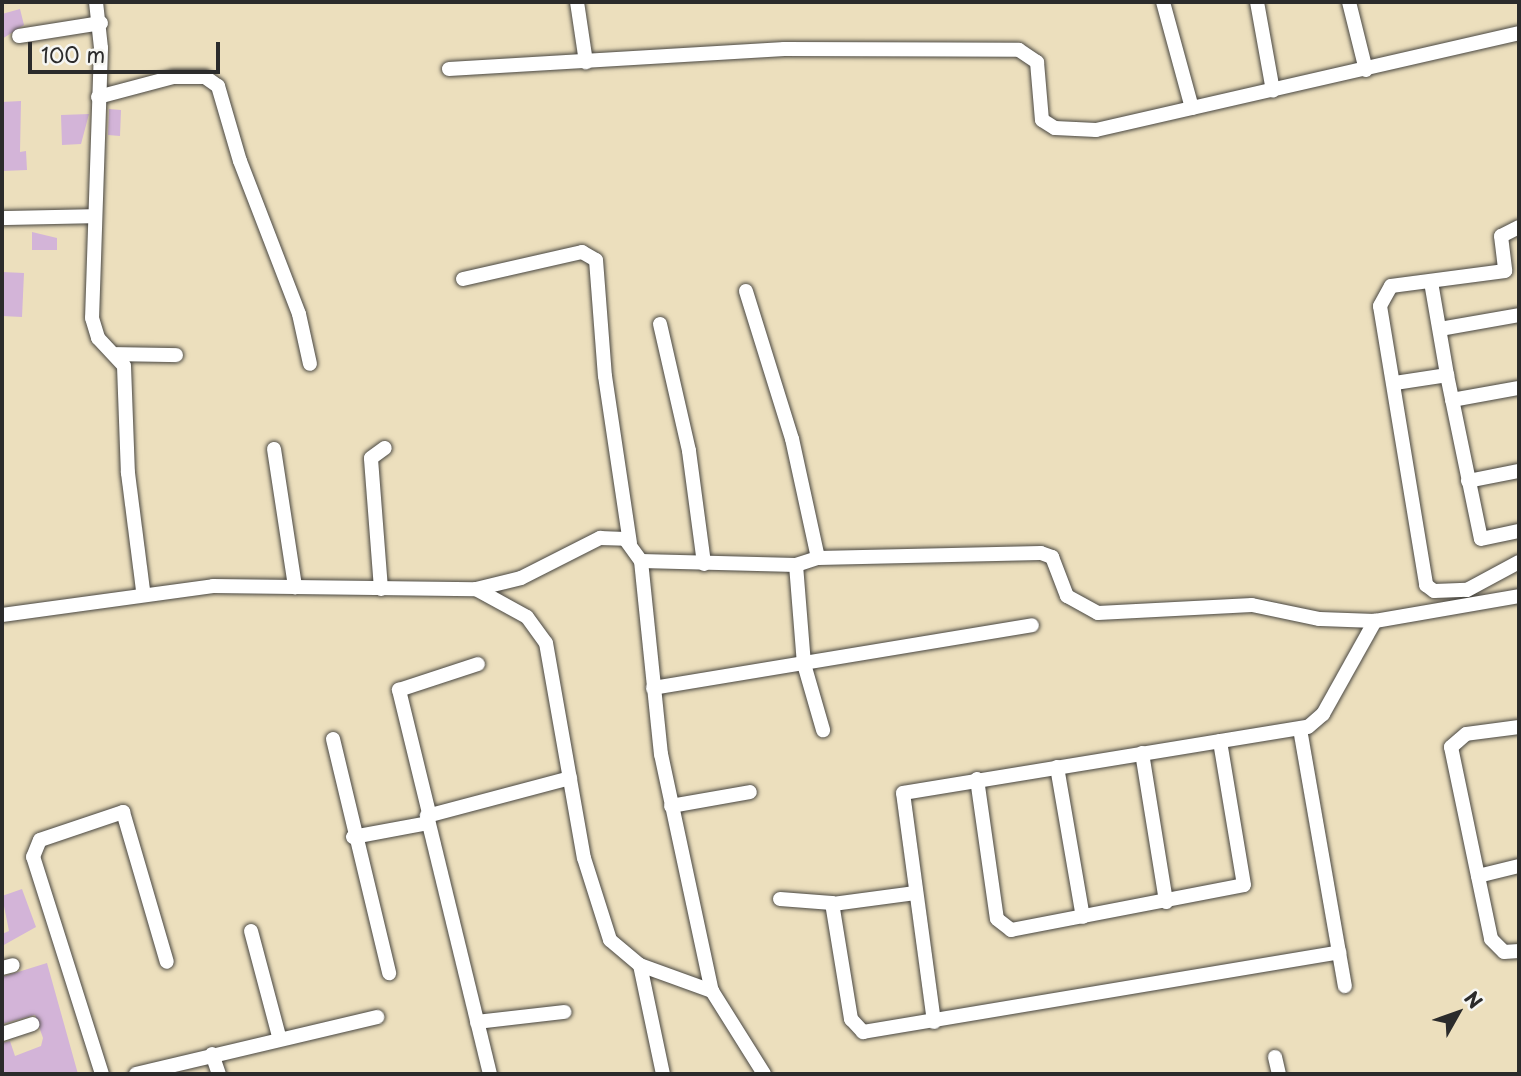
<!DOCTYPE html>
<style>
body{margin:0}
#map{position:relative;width:1521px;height:1076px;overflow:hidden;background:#ecdfbd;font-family:"Playpen Sans",sans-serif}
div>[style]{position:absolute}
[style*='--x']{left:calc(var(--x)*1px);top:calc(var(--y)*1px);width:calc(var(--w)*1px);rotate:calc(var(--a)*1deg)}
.building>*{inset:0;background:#d3b4d8}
.roads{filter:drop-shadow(0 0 2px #484641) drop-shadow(0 0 2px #484641)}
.street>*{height:14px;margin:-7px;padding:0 7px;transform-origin:7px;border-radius:7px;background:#fff}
span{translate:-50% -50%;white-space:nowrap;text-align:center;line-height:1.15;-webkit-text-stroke:5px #f6f6f2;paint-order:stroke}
.frame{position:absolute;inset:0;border:4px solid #2b2b2b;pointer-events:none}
.north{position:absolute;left:1423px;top:978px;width:70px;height:70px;-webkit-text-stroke:5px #f6f6f2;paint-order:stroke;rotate:50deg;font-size:19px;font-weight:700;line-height:28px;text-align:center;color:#2b2b2b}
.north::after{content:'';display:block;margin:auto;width:24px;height:32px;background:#2b2b2b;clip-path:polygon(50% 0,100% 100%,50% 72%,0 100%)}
.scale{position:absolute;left:28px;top:42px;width:192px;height:32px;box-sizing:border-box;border:4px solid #2b2b2b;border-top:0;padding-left:9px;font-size:21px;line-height:24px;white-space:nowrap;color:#2b2b2b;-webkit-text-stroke:5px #f6f6f2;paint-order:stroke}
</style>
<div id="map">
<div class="building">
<div style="clip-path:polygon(20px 9px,24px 25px,2px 39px,2px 14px)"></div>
<div style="clip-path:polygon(21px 101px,20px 152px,26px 151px,27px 170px,2px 171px,2px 102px)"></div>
<div style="clip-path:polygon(109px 109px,121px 110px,120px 136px,108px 135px)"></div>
<div style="clip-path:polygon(89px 114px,81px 144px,62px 145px,61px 115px)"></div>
<div style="clip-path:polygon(32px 232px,57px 238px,57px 250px,32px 250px)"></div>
<div style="clip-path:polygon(2px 272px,24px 273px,22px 317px,2px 316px)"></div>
<div style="clip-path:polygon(22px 889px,36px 927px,2px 946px,2px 934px,9px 931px,2px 896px)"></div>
<div style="clip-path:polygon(47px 963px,78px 1074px,2px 1074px,2px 1043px,10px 1041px,15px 1056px,41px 1046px,43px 1038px,35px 1015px,2px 1024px,2px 977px)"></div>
</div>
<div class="roads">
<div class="street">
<div style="--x:96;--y:2;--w:46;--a:83.8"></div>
<div style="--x:101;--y:48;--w:270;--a:91.9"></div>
<div style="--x:92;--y:318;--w:21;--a:73"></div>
<div style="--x:98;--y:338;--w:38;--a:47"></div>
<div style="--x:124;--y:366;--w:107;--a:87.9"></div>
<div style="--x:128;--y:473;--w:118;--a:82.7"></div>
<div style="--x:577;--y:2;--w:61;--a:81.5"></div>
<div style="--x:1163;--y:2;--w:110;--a:74.7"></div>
<div style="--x:1257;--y:2;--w:90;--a:79.8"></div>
<div style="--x:1349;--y:2;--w:70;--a:76"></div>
<div style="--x:19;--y:36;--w:83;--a:-9"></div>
<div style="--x:449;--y:69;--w:336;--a:-3.4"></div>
<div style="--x:784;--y:49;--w:235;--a:0.2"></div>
<div style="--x:1019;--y:50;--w:22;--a:34"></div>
<div style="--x:1037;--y:62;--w:58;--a:85.1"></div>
<div style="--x:1042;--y:120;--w:15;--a:32"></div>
<div style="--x:1055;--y:128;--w:41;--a:2.8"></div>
<div style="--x:1096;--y:130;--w:434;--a:-12.9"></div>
<div style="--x:98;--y:97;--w:78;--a:-14.9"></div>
<div style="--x:173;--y:77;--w:32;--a:0"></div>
<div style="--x:205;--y:77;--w:16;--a:35"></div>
<div style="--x:218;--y:86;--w:78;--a:73.7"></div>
<div style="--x:240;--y:161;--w:164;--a:68.9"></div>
<div style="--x:299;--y:314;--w:51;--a:77.6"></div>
<div style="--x:2;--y:218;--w:93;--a:-1.2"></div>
<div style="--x:1519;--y:227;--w:20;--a:153"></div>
<div style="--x:1501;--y:236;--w:35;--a:83"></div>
<div style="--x:1505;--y:271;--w:115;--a:172.5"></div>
<div style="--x:1391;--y:286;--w:23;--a:119"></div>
<div style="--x:1380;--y:306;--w:283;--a:80.6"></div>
<div style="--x:1426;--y:585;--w:10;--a:37"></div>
<div style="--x:1434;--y:591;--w:33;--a:-2"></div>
<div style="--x:1467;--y:590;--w:59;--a:-28.3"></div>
<div style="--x:463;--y:279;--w:122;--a:-12.8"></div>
<div style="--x:582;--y:252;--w:16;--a:30"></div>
<div style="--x:596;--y:260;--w:116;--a:85.6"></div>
<div style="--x:605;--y:376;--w:169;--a:81.5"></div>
<div style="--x:1431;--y:282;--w:94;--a:80.2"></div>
<div style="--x:660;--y:324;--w:130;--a:77.1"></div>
<div style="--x:689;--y:451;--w:114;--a:82.4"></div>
<div style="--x:1440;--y:329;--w:80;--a:-10"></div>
<div style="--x:117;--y:354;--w:59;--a:1"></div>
<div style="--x:1395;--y:383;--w:53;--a:-8.7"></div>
<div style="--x:1447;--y:375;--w:167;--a:78.3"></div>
<div style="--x:1481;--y:539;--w:39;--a:-12"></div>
<div style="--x:1452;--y:400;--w:68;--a:-10.2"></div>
<div style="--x:274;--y:449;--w:140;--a:81.3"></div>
<div style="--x:1468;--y:481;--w:52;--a:-11.1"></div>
<div style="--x:818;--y:558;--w:223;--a:-1.3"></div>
<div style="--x:1041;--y:553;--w:12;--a:20"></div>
<div style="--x:1052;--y:557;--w:42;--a:69"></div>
<div style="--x:1067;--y:596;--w:35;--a:29"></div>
<div style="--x:1098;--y:613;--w:154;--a:-3"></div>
<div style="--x:1252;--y:605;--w:68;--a:11.8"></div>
<div style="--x:1319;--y:619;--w:56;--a:2"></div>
<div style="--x:1375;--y:621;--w:146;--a:-9.8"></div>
<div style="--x:641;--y:561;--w:155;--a:1.5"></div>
<div style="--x:796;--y:565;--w:23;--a:-18"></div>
<div style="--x:818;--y:558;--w:122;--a:-102.3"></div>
<div style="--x:792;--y:439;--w:155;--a:-107.3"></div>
<div style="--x:796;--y:565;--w:99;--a:85.4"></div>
<div style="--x:804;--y:664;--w:69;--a:73.9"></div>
<div style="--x:381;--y:589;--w:131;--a:-94.4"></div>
<div style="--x:371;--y:458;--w:17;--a:-36"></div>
<div style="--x:476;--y:589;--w:58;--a:28.8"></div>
<div style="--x:527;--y:617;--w:32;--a:54"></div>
<div style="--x:546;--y:643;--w:218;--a:80"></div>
<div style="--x:584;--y:858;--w:86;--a:72.4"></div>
<div style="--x:610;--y:940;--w:39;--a:40"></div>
<div style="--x:640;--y:965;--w:77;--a:19.9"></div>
<div style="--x:2;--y:615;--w:213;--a:-7.8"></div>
<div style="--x:213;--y:586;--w:263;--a:0.7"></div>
<div style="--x:476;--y:589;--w:46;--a:-13.7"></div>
<div style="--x:521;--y:578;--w:89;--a:-26.9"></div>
<div style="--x:600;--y:538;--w:25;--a:2"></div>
<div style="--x:625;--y:539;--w:27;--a:54"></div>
<div style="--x:641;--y:561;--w:194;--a:84.1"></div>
<div style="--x:661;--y:754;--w:242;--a:77.9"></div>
<div style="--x:712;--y:991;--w:98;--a:57.9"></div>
<div style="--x:653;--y:688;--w:384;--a:-9.4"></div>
<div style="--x:1519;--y:727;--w:53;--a:172.5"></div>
<div style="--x:1466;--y:734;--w:20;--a:139"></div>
<div style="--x:1451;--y:747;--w:196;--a:78.2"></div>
<div style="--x:1491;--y:939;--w:18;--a:45"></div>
<div style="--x:1504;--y:952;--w:15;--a:-4"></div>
<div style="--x:1300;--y:729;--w:261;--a:80.1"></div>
<div style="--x:333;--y:739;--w:241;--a:76.5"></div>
<div style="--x:1142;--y:753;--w:151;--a:80.8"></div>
<div style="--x:1057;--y:767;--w:152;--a:80.2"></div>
<div style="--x:977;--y:779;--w:141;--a:81.9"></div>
<div style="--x:997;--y:919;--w:18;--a:38"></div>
<div style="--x:1011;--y:930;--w:237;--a:-10.9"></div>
<div style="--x:1244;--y:885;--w:146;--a:-99.5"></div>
<div style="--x:671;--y:806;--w:80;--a:-10"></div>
<div style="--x:429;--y:813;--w:127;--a:-103.7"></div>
<div style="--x:399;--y:690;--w:83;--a:-18.2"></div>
<div style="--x:353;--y:837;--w:76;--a:-10.6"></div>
<div style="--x:1478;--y:876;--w:42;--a:-13.7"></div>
<div style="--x:780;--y:899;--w:52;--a:4.4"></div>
<div style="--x:832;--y:903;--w:118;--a:80.7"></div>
<div style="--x:851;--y:1019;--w:18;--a:47"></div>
<div style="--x:863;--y:1032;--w:483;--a:-9.5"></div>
<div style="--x:833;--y:904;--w:83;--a:-7.6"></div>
<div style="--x:251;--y:931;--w:109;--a:75.1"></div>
<div style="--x:640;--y:965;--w:111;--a:78.1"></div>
<div style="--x:2;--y:968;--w:11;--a:-15"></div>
<div style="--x:477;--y:1022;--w:88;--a:-6.6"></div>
<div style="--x:934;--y:1022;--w:231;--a:-97.7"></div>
<div style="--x:903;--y:793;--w:410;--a:-9.3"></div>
<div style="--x:1308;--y:727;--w:20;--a:-41"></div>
<div style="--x:1323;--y:714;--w:107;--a:-60.8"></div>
<div style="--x:2;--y:1034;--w:32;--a:-18"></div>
<div style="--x:212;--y:1054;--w:21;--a:71"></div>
<div style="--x:1275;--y:1057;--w:17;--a:77"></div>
<div style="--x:102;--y:1074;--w:228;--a:-107.6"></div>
<div style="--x:33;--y:857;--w:18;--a:-68"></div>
<div style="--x:40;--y:840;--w:88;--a:-18.6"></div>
<div style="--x:123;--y:812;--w:156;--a:73.7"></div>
<div style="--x:136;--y:1074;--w:248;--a:-13.3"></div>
<div style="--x:490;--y:1074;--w:266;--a:-103.7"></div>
<div style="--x:427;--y:816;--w:148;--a:-14.9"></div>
</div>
</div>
<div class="frame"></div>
<div class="north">N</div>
<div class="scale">100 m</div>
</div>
